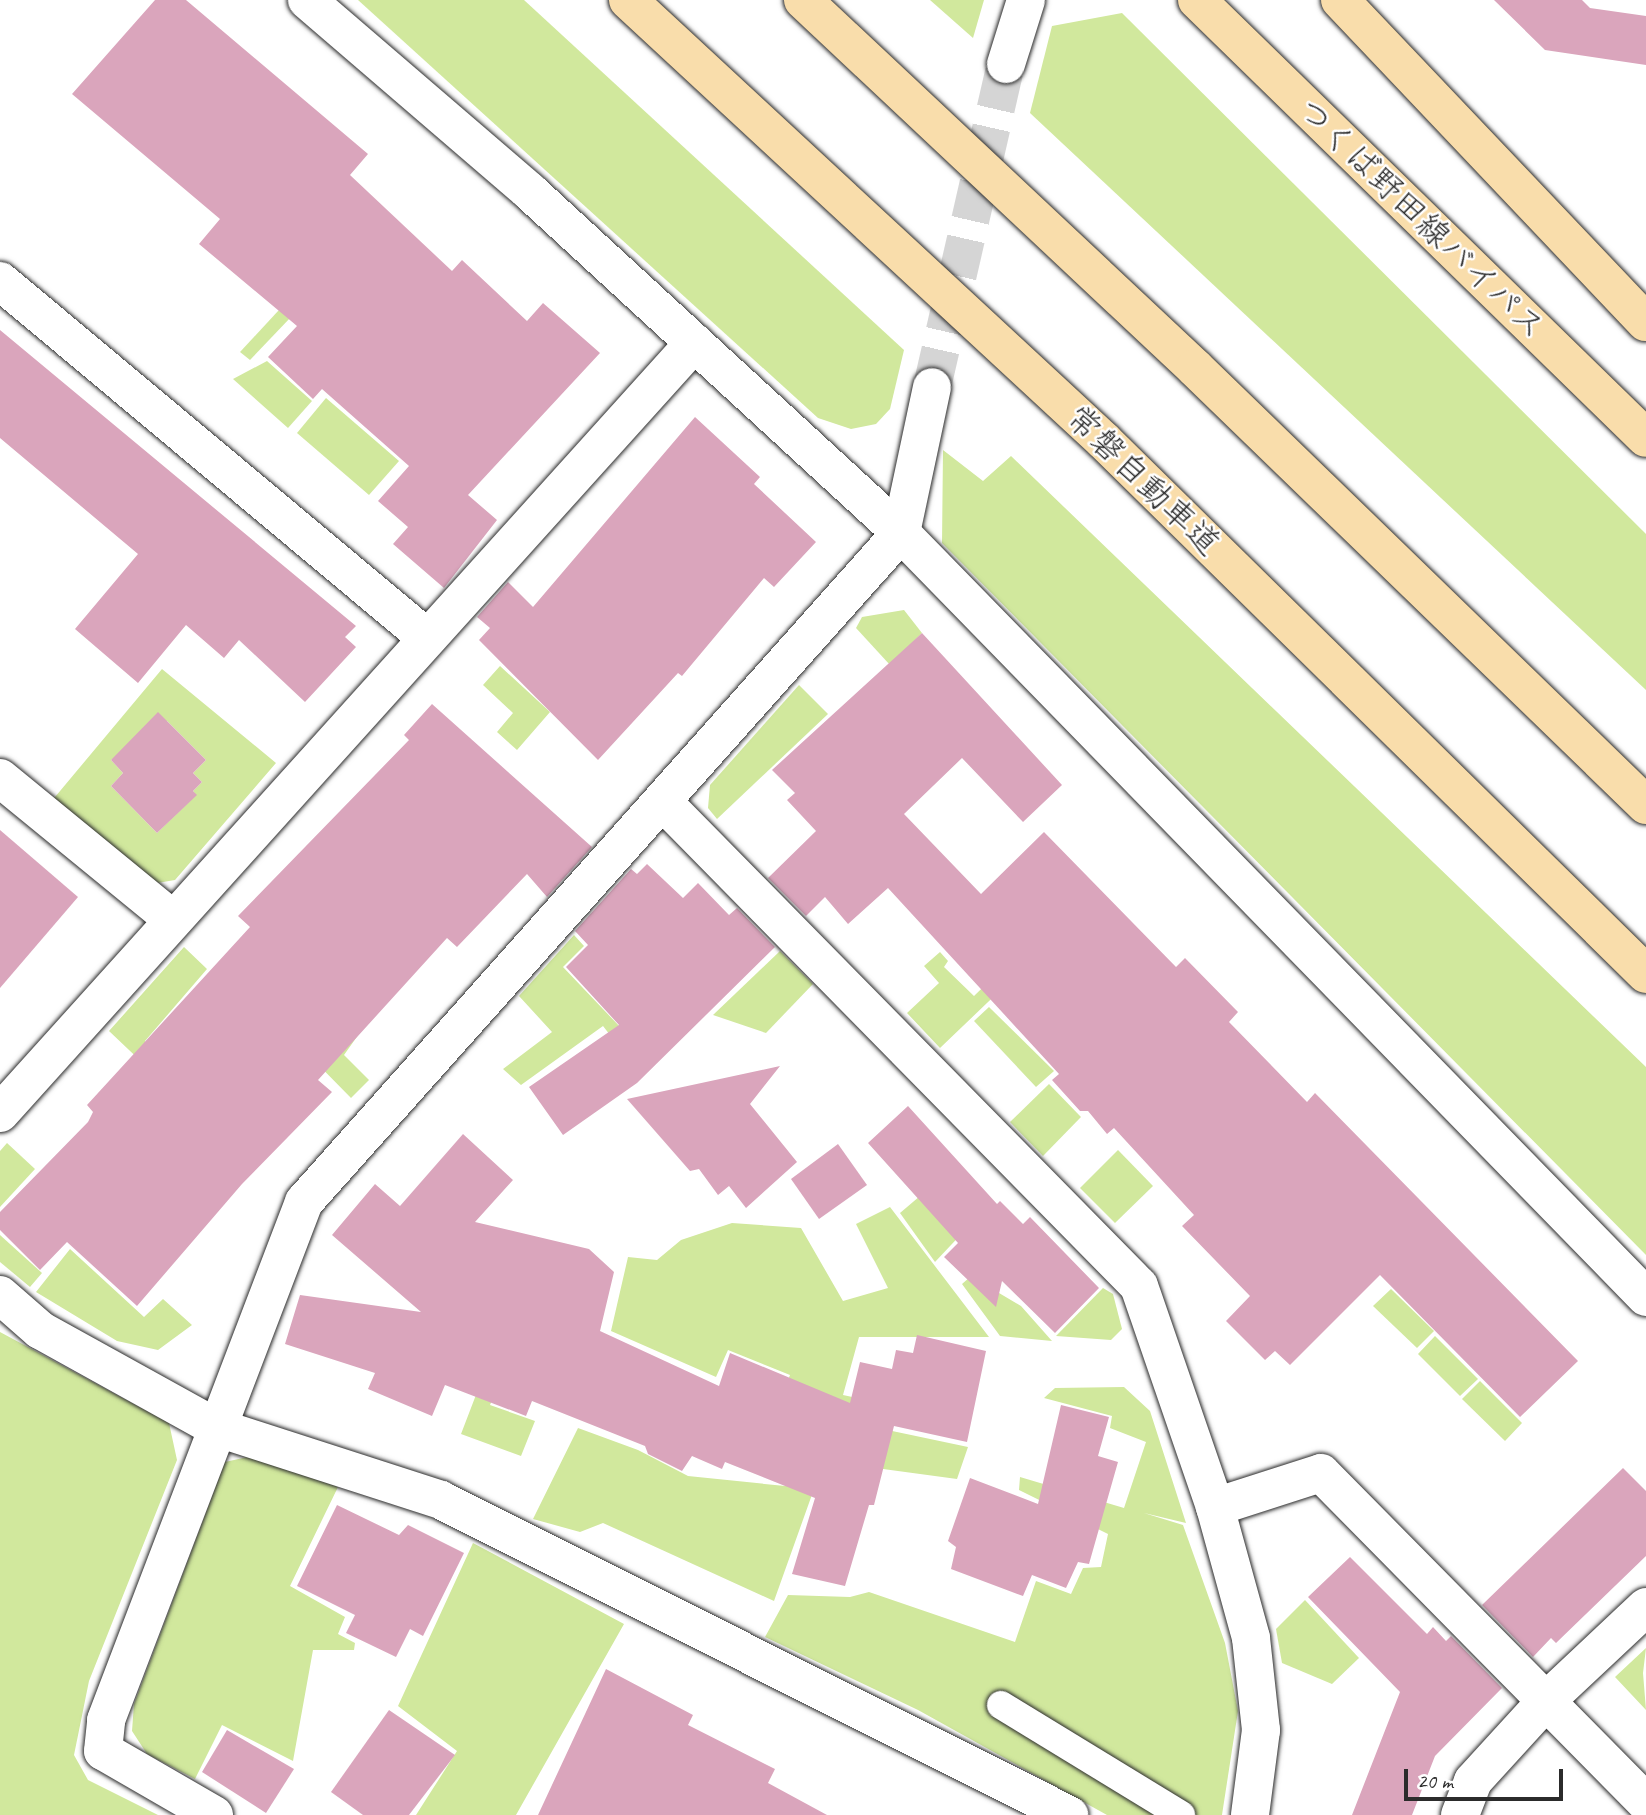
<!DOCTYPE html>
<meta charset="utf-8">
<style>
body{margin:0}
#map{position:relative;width:1646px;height:1815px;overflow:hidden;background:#fff;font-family:Caveat,"Klee One",sans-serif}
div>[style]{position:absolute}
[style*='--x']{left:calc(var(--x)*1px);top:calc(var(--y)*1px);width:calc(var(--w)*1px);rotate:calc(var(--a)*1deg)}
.green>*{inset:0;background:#d1e89d}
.building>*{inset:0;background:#daa5bc}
.secondary-tunnel>*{height:38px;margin-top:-19px;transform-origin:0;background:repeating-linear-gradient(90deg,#d5d5d5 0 38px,transparent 0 57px)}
.roads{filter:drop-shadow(0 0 2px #2b2b2b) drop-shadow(0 0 2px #2b2b2b)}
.lane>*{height:28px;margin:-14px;padding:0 14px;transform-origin:14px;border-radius:14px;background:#fff}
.street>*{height:38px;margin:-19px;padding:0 19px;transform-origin:19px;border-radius:19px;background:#fff}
.secondary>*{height:38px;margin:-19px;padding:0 19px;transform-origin:19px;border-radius:19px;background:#fff}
.primary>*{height:38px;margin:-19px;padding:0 19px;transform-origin:19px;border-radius:19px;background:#f9ddab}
.highway>*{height:38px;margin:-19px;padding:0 19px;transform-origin:19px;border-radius:19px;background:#f9ddab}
span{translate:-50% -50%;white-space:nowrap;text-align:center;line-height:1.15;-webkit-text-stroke:5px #fff;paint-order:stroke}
.street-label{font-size:33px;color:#2b2b2b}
.scale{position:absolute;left:1404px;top:1769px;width:159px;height:32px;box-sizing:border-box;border:4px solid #2b2b2b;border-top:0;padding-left:9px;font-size:21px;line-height:24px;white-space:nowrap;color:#2b2b2b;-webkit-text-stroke:5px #fff;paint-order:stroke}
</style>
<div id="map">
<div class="green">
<div style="clip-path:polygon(358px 0,524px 0,904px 350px,890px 409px,876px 424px,851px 429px,818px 418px)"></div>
<div style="clip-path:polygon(930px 0,984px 0,973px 38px)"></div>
<div style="clip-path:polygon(1122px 13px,1646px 534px,1646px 690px,1030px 113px,1052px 26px)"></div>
<div style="clip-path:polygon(303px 284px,291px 317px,250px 360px,240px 352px)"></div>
<div style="clip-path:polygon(267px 361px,312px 401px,288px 428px,233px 379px)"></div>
<div style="clip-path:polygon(326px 398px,399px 461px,369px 495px,297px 433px)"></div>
<div style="clip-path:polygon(943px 450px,983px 481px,1011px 456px,1646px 1067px,1646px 1255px,942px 543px)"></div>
<div style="clip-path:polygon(904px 610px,922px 633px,890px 665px,856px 628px,862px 617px)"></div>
<div style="clip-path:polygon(500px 666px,550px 712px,517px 750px,497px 732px,513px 713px,483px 685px)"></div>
<div style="clip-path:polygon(evenodd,162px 669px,276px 763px,175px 880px,151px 884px,50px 803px,162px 669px,167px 721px,206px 760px,193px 773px,202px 782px,193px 791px,196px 795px,157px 833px,111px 786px,123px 773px,111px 760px,167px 721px)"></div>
<div style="clip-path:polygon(799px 685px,828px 714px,717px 819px,708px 808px,710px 785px)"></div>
<div style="clip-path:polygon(574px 935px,584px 946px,563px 967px,622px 1029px,631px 1062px,603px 1026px,521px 1085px,503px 1069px,552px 1032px,519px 996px)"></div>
<div style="clip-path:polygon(184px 947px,207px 969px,145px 1041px,148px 1068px,109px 1031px)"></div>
<div style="clip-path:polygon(1022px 949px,1033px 959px,940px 1048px,907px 1013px,939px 983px,924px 966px,940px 952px,948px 961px,944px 967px,974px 996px)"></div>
<div style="clip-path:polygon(780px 951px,813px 984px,766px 1033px,713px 1015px)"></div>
<div style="clip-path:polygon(989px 1007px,1054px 1071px,1036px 1087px,974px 1021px)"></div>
<div style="clip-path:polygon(361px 1031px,344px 1055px,369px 1080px,351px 1098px,294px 1040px)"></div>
<div style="clip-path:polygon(1049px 1084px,1081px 1117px,1043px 1156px,1010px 1122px)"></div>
<div style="clip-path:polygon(7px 1143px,35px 1169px,0 1207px,0 1151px)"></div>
<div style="clip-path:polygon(1118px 1150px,1153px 1186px,1115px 1223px,1080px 1188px)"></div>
<div style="clip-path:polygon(940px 1179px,967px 1228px,935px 1262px,900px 1213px)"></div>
<div style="clip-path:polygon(890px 1207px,989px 1337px,859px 1337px,843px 1395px,857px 1398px,859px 1424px,968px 1447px,957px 1479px,824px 1461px,774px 1601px,603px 1523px,580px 1532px,533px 1519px,578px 1428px,638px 1450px,688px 1476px,785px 1486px,780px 1400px,790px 1375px,728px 1350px,716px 1377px,611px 1331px,628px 1257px,657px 1260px,681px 1240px,732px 1223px,801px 1228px,843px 1301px,888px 1288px,856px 1224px)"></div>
<div style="clip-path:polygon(0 1235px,42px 1273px,30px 1287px,0 1262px)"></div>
<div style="clip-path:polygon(70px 1249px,144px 1317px,163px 1299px,192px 1325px,158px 1350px,117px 1341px,36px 1292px)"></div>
<div style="clip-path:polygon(978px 1270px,999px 1293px,1021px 1306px,1052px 1341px,1000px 1336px,962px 1284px)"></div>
<div style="clip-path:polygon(1103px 1288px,1113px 1294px,1122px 1329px,1111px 1340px,1056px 1336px)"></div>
<div style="clip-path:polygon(1391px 1289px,1434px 1331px,1417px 1348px,1373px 1306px)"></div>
<div style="clip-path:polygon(0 1332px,169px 1423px,177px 1460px,89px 1681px,74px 1755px,88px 1780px,158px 1815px,0 1815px)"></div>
<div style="clip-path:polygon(1435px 1336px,1478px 1379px,1460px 1396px,1418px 1354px)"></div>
<div style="clip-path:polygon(1480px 1381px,1522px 1423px,1505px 1441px,1462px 1399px)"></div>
<div style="clip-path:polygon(479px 1387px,495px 1393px,490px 1405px,535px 1421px,521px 1456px,461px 1434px)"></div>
<div style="clip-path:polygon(1124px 1387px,1150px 1411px,1186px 1523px,1144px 1513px,1183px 1525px,1225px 1643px,1238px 1711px,1222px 1815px,1107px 1815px,918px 1710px,765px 1637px,788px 1595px,850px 1597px,869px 1592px,1015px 1642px,1036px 1581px,1071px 1594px,1083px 1568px,1101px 1567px,1108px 1534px,1019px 1490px,1020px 1477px,1124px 1508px,1146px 1442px,1110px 1428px,1112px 1416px,1044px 1398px,1055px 1388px)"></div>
<div style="clip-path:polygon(252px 1456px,338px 1487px,290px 1586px,345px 1617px,338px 1634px,355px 1643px,354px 1650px,313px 1650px,293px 1761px,222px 1725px,195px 1779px,147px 1754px,132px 1731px,134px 1704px,225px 1462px)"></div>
<div style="clip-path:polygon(473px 1543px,624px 1624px,516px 1815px,416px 1815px,457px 1751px,398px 1706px)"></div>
<div style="clip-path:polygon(1305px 1600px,1359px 1658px,1332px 1684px,1282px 1663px,1276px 1629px)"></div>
<div style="clip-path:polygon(1646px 1648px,1643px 1673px,1646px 1710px,1615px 1677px)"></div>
</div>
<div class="building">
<div style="clip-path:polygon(155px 0,186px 0,368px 154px,350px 175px,452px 271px,462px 260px,527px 321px,543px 303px,600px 353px,468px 495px,497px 520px,444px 588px,393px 544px,408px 527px,378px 501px,409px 466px,322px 389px,313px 399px,268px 357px,297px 326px,199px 244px,220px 219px,72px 94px)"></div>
<div style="clip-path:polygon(1494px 0,1582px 0,1590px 8px,1646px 16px,1646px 65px,1545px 50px)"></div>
<div style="clip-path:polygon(0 330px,356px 626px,345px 637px,356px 647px,305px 702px,239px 640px,224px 658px,186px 625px,138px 683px,75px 629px,138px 554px,0 438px)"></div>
<div style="clip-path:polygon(695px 417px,760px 477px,754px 484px,816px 542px,774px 587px,764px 578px,682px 676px,678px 673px,598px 760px,479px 640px,490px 628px,477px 617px,508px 582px,533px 607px)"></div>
<div style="clip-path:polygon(922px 633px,1062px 785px,1023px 822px,962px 758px,904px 814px,981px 894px,1044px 832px,1176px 967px,1185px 958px,1238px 1012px,1229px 1022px,1307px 1102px,1315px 1093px,1578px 1361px,1520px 1417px,1380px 1275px,1290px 1365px,1275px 1351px,1265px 1360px,1226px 1321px,1250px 1296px,1182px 1226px,1194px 1215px,1114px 1128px,1107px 1134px,1088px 1111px,1080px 1111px,1052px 1080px,1059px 1074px,888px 888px,848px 924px,825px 897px,806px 916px,768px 878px,816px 831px,787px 800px,795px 793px,772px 770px)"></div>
<div style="clip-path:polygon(432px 704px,592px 847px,547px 897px,527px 874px,457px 947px,447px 938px,318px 1080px,332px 1092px,242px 1184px,137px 1306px,67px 1242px,40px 1270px,0 1230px,0 1212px,88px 1122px,93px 1112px,87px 1105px,250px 927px,238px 916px,409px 740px,404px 735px)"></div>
<div style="clip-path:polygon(158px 712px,206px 760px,193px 773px,202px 782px,193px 791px,197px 795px,157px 833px,111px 786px,123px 773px,111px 760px)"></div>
<div style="clip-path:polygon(0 830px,78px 897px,0 988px)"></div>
<div style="clip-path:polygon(647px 864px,683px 898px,698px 883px,729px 915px,737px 908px,775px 947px,637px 1083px,563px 1135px,529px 1087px,619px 1025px,566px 967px,588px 945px,575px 931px,631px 869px,637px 874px)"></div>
<div style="clip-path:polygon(780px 1066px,750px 1104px,797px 1162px,746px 1208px,729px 1186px,718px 1195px,699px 1169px,690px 1171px,627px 1099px)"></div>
<div style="clip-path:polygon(908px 1106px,997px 1204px,1000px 1201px,1023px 1224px,1030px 1217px,1099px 1288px,1055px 1333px,1002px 1281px,996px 1307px,944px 1257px,958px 1243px,868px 1143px)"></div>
<div style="clip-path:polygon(463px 1134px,513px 1180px,475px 1222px,589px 1249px,614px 1272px,600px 1331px,719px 1386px,730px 1353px,850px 1403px,860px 1362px,892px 1369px,896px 1350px,913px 1353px,917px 1335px,986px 1351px,967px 1442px,894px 1426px,874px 1505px,869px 1505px,845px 1586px,792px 1574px,815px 1498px,725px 1462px,722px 1469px,692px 1456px,682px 1471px,648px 1454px,645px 1446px,532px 1401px,526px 1416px,445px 1385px,432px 1416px,368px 1389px,375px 1373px,285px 1344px,300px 1295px,421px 1312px,332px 1235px,375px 1184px,400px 1206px)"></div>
<div style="clip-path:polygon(838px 1144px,867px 1185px,819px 1219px,791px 1179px)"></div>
<div style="clip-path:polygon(1061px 1405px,1109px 1417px,1098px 1456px,1118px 1462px,1089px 1564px,1078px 1562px,1066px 1588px,1032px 1575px,1023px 1596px,951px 1569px,956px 1547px,948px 1541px,970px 1478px,1038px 1504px)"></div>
<div style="clip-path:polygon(1623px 1468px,1646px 1491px,1646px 1556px,1556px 1643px,1551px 1638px,1533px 1657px,1482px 1605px)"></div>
<div style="clip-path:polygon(337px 1505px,399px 1535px,408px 1525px,464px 1553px,423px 1636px,410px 1629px,396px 1657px,346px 1633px,355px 1615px,297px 1586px)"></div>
<div style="clip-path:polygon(1350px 1557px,1427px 1634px,1433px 1627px,1446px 1641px,1451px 1636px,1502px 1688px,1435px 1756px,1412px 1815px,1352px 1815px,1400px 1692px,1308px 1597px)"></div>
<div style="clip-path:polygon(606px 1669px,693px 1715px,688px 1725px,775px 1769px,768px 1783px,827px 1815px,538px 1815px)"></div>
<div style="clip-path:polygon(389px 1710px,455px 1755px,409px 1815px,363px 1815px,331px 1792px)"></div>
<div style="clip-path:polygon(227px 1730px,294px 1769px,266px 1813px,202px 1772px)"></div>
</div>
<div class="secondary-tunnel">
<div style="--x:932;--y:387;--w:331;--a:-77.1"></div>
</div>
<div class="roads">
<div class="lane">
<div style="--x:1001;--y:1705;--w:211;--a:31.4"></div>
</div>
<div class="street">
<div style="--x:307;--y:0;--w:293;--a:40.7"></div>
<div style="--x:529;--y:191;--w:505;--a:42.59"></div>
<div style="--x:901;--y:533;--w:1067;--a:45.72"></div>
<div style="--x:0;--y:281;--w:557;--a:39.9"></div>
<div style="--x:0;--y:778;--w:222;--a:39.3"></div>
<div style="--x:664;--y:803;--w:677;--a:45.48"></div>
<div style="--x:1139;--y:1286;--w:234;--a:71"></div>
<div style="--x:1215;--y:1507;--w:136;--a:74.6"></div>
<div style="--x:1251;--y:1638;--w:93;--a:83.8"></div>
<div style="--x:1261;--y:1730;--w:86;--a:97.4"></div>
<div style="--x:0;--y:1113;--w:1037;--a:-47.97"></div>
<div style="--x:0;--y:1295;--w:53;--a:41.2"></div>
<div style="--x:40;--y:1330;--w:200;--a:29"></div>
<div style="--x:215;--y:1427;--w:237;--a:17.9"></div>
<div style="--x:441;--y:1500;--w:703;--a:26.64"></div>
<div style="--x:1215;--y:1507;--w:111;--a:-17.8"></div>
<div style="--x:1321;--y:1473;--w:463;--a:45.4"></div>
<div style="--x:214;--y:1815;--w:128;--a:-150"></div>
<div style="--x:103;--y:1751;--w:31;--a:-84"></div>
<div style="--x:106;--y:1720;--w:555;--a:-69.08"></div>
<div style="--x:304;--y:1202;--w:897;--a:-48.26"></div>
<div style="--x:1460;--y:1815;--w:36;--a:-69"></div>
<div style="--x:1473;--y:1781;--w:110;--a:-47.6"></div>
<div style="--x:1547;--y:1700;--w:136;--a:-43.2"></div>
</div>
<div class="secondary">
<div style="--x:1006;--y:64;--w:67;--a:-72.6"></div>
<div style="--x:901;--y:533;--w:149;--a:-78"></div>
</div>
<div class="primary">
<div style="--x:1197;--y:0;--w:627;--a:44.29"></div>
<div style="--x:1340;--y:0;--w:444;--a:46.5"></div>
</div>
<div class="highway">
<div style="--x:628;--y:0;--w:649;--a:42.81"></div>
<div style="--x:1104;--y:441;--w:760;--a:44.52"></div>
<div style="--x:803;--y:0;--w:538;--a:43.19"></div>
<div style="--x:1195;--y:368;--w:628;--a:44.1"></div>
</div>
</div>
<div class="street-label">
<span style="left:1421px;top:219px;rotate:44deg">つくば野田線バイパス</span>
<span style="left:1143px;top:481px;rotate:44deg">常磐自動車道</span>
</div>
<div class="scale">20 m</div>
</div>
